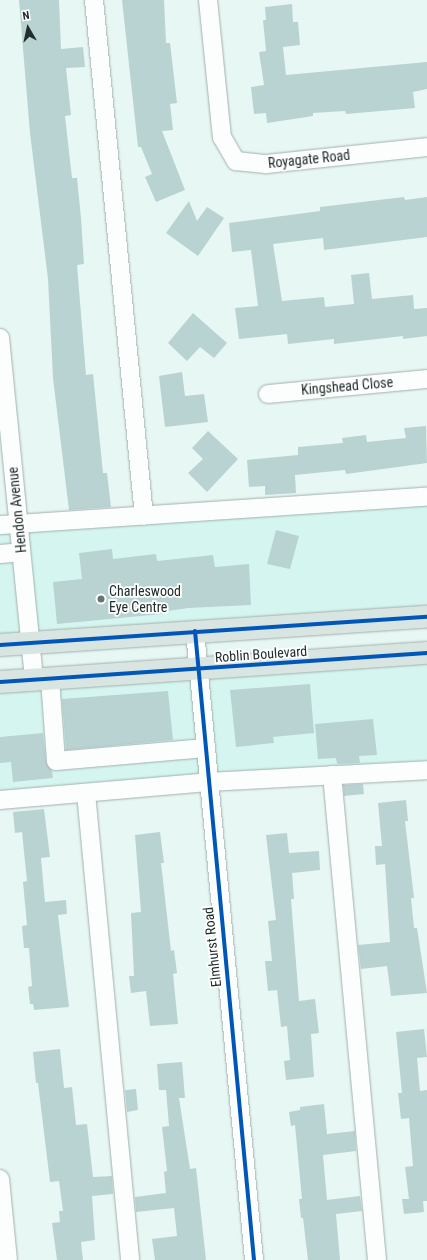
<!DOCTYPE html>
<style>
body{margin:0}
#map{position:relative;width:427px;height:1260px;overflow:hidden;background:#e7f7f4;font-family:"Roboto Condensed",sans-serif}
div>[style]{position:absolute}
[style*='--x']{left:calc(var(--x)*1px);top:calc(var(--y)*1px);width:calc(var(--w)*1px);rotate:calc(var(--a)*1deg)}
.built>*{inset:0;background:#d5f6f0}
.building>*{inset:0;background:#b9d3d3}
.roads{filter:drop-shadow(0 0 1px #a2b0ae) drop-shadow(0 0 1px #a2b0ae)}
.minor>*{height:18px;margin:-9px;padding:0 9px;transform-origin:9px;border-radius:9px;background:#fbfefd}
.major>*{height:22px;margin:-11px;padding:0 11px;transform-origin:11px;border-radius:11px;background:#d9e5e1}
.cycleway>*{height:4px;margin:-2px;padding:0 2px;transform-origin:2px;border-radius:2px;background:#0057b8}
.dots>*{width:11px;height:11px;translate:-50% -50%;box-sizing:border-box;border:2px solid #fff;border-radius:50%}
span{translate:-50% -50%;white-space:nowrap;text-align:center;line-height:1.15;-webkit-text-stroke:3.5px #fff;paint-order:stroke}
.street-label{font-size:14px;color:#202e2c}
.poi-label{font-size:14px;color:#202e2c}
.left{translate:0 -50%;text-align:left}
.north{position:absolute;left:8px;top:8px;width:40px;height:40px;-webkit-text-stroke:3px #fff;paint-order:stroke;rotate:351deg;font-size:11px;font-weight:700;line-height:16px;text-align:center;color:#202e2c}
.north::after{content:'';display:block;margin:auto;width:14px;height:18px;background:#202e2c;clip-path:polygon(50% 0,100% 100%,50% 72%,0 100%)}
</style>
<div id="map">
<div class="built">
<div style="clip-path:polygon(427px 501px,427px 612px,0 640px,0 530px)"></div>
<div style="clip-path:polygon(427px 655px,427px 767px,0 795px,0 686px)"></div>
</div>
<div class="building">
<div style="clip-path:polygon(19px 0,59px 0,61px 49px,83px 47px,85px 67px,66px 68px,71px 115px,65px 116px,72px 178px,77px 178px,81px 218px,84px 264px,77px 265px,86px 375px,93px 374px,103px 473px,107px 473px,111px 507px,69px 510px,53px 378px,48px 279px,30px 133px)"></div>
<div style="clip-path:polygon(122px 0,164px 0,166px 43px,170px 43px,177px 103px,170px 104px,173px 130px,162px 131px,185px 190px,156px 202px,145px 177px,152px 174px,141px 147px,138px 147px)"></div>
<div style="clip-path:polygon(292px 4px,293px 22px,298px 22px,300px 45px,283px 47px,286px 75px,427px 62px,427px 89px,413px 92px,415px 108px,346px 114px,345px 111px,313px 113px,313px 116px,267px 123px,266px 113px,254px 114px,251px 87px,264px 85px,259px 52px,266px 51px,263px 20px,266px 20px,265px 7px)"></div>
<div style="clip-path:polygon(404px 197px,405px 200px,427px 197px,427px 237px,324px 250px,323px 238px,273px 244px,282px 301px,324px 297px,325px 307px,354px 304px,351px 275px,369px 273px,372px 299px,413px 295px,414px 309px,427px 308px,427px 336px,403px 339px,403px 336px,334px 344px,334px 339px,288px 344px,287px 334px,239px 339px,235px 308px,258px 306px,251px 250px,232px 252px,229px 223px,320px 211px,320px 207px)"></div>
<div style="clip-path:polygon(189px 201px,197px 221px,207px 207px,224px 218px,198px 256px,166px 233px)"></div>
<div style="clip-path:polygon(193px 313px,227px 343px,214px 358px,200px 347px,187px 361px,168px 343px)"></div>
<div style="clip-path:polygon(182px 372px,185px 396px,204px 394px,208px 422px,165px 427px,159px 376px)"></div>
<div style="clip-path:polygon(426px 426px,427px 463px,346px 474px,345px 470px,295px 475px,296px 493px,265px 495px,265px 486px,249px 487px,247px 460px,298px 455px,298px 447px,343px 443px,342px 438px,366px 435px,367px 442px,406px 438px,404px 428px)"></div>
<div style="clip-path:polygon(208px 431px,238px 459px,207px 492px,188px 473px,203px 459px,192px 448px)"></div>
<div style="clip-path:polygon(276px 530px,299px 536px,290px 569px,267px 564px)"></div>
<div style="clip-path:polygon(112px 549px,113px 559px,156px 554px,157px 561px,213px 555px,215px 567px,249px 564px,251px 605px,188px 608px,162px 612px,162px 614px,57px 624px,53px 582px,82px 579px,79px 553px)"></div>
<div style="clip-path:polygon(310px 684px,314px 733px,273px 737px,274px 743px,236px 747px,230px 690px)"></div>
<div style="clip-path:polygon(168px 691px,173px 740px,66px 750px,62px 699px)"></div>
<div style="clip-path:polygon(373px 719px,377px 755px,359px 756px,360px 763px,337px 764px,336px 758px,318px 759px,315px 724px)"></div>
<div style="clip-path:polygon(43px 733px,46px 762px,52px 771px,53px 778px,13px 782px,11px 762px,0 763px,0 737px)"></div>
<div style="clip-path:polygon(363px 784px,364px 794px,344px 796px,343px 785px)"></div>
<div style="clip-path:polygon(406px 800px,408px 821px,405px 821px,414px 898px,411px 898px,414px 928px,417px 928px,427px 993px,391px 996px,387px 966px,361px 969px,358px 945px,390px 942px,385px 864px,376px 865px,375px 846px,382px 846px,378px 803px)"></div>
<div style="clip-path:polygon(44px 809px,50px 857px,41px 858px,45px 902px,66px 900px,67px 914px,58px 915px,69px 1007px,34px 1010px,33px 1004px,30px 1004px,28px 987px,32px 986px,29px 948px,24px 948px,22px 926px,27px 925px,23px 882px,27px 881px,22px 832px,15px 833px,13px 812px)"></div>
<div style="clip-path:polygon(160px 832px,164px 863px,161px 863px,171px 951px,174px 950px,177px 973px,173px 974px,178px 1024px,150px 1026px,146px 991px,131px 993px,129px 976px,134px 976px,131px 913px,141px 912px,135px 835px)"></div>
<div style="clip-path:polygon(287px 833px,289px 853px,319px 851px,320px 870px,292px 873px,294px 899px,291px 899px,299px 1001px,315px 999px,319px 1033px,311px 1034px,314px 1077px,286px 1080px,284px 1061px,290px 1060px,287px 1026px,281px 1027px,277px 990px,268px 991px,265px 961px,272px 961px,268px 921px,276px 920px,266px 835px)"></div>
<div style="clip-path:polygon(424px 1029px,427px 1057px,417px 1058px,420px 1091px,427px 1090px,427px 1201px,423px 1201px,424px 1212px,404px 1214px,402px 1199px,409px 1199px,405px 1167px,413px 1166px,409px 1118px,401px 1119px,398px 1093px,402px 1093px,396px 1032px)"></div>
<div style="clip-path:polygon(60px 1049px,64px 1088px,72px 1087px,76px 1125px,87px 1124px,93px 1177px,112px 1176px,113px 1194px,92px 1196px,95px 1240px,81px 1242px,83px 1260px,57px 1260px,52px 1223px,60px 1222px,59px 1211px,63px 1211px,59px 1181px,50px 1182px,38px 1083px,36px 1083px,33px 1052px)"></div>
<div style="clip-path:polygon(182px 1062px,185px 1098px,179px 1098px,190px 1169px,196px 1168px,206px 1260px,155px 1260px,152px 1239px,177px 1236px,174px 1208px,136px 1212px,135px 1197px,166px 1193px,164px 1172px,167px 1171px,162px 1127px,169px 1126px,166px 1090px,159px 1090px,157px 1064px)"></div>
<div style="clip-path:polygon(136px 1089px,138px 1110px,127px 1112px,125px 1090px)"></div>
<div style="clip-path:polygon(324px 1104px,327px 1134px,355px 1131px,356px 1151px,323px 1155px,327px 1200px,360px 1196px,362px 1211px,336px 1214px,340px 1260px,308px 1260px,303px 1218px,301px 1218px,299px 1199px,302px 1199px,295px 1125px,291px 1126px,289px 1112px,300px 1110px,300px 1107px)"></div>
</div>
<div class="roads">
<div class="minor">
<div style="--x:94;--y:0;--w:518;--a:84.47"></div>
<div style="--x:208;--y:0;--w:138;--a:84.2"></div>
<div style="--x:222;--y:137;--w:28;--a:60"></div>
<div style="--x:236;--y:161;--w:30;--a:6"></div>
<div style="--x:266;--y:164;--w:162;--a:-6"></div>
<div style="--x:0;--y:338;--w:345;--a:84.3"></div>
<div style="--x:268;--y:394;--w:160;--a:-5.4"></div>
<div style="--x:0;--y:525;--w:428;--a:-3.8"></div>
<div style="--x:0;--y:554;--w:21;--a:-5"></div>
<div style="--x:195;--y:631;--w:632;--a:84.64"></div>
<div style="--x:50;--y:679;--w:82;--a:85.8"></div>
<div style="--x:56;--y:761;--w:150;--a:-5"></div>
<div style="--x:332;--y:775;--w:487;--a:84.7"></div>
<div style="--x:86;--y:793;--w:469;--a:84.6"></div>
<div style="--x:0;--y:800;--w:209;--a:-4.9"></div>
<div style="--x:208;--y:782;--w:219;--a:-3.1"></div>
<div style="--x:0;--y:1179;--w:81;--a:84.4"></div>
</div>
<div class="major">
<div style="--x:0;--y:645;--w:428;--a:-3.8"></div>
<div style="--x:0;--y:682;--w:428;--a:-3.9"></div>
</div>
</div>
<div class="cycleway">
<div style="--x:195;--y:631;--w:632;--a:84.64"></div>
<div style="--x:0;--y:645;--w:428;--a:-3.8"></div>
<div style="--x:0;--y:682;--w:428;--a:-3.9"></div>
</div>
<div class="dots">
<div style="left:101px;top:599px;background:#667472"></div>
</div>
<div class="street-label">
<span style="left:309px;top:159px;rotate:-6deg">Royagate Road</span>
<span style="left:347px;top:386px;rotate:-5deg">Kingshead Close</span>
<span style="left:17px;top:510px;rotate:-96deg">Hendon Avenue</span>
<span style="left:261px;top:654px;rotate:-4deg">Roblin Boulevard</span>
<span style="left:212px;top:947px;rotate:-96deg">Elmhurst Road</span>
</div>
<div class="poi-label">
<span class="left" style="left:109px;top:599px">Charleswood<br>Eye Centre</span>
</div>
<div class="north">N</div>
</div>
